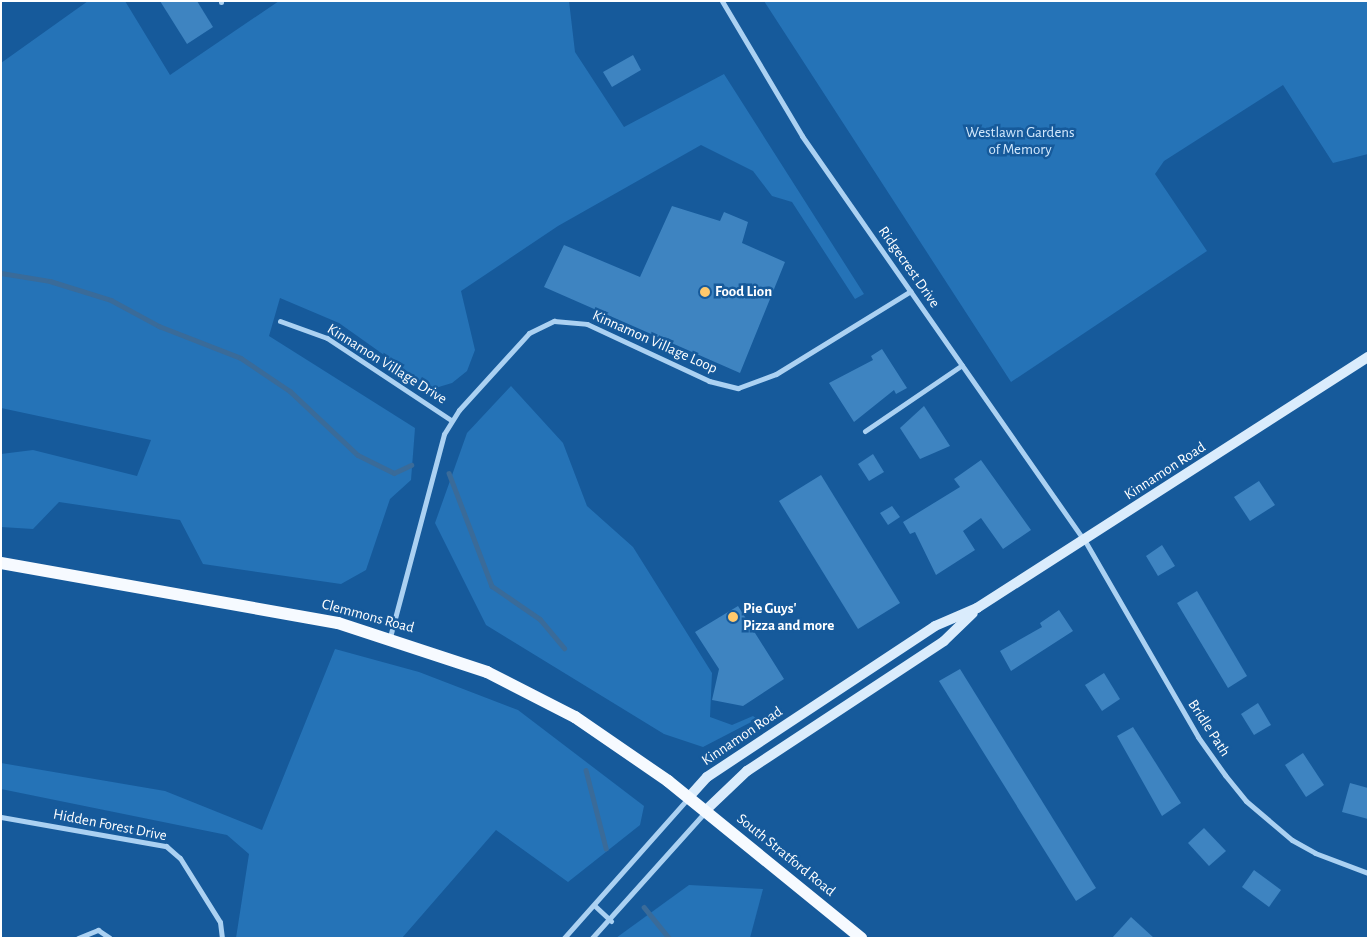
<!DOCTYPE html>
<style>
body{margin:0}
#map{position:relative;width:1369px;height:939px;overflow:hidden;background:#165a9b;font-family:"Alegreya Sans",sans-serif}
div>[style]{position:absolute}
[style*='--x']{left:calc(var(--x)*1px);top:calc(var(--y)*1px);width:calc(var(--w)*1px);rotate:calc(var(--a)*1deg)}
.green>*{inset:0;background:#2573b7}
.stream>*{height:4.5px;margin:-2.25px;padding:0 2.25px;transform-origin:2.25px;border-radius:2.25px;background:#3a6b99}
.building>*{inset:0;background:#3e84c1}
.minor>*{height:5px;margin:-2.5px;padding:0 2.5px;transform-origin:2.5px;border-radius:2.5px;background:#abd1f2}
.secondary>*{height:10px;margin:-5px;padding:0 5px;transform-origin:5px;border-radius:5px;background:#daecfc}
.primary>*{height:12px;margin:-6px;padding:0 6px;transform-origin:6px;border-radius:6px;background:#f6faff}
.dots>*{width:14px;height:14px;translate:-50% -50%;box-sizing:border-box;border:2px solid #165a9b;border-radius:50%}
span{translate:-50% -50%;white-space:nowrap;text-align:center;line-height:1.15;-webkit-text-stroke:5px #165a9b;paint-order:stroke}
.park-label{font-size:15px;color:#d3e9fd}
.street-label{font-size:15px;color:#fff}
.poi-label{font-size:15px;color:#fff;font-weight:700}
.left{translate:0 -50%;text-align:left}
.frame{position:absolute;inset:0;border:2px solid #fff;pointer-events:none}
</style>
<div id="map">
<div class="green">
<div style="clip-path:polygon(88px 1px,125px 1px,170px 75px,279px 1px,569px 1px,575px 52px,624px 127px,724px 74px,864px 294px,855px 299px,792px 202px,772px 196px,753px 171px,701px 145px,558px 226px,461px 291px,475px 350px,467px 371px,452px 383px,432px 389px,339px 323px,280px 298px,269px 336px,415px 428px,411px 480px,390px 499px,366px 570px,341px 584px,203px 564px,180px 520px,59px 502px,33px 529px,1px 527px,1px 454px,33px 450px,137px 476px,151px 440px,1px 408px,1px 63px)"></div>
<div style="clip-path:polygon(764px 1px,1368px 1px,1368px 154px,1333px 163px,1283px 85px,1164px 161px,1155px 174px,1207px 251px,1011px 382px)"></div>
<div style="clip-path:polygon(511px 386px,563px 443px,587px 506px,633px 547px,712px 673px,710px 717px,732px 725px,753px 716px,757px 719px,703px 747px,664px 734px,486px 625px,435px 523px,467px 433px)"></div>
<div style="clip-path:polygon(335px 649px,419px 672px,518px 710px,644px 806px,640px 825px,568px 882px,496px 830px,402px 938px,236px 938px,249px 854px,227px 835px,1px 789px,1px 763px,165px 791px,262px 830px)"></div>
<div style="clip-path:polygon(689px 885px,763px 889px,750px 938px,616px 938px)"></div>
</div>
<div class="stream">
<div style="--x:1;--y:273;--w:50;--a:9.3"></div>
<div style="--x:50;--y:281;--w:64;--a:17.3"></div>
<div style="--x:111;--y:300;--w:55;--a:28.4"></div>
<div style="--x:159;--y:326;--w:88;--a:21.3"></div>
<div style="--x:241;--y:358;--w:59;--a:34"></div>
<div style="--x:290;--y:391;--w:93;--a:43.3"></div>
<div style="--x:358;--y:455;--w:40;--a:26.6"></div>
<div style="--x:394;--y:473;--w:19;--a:-25"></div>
<div style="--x:449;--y:473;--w:121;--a:69.2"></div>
<div style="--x:492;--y:586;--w:58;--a:34.5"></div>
<div style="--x:540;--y:619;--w:38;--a:50"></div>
<div style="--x:586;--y:770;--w:81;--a:75.6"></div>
<div style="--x:644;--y:907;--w:40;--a:51"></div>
</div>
<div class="building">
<div style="clip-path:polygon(160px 1px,197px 1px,213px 27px,187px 44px)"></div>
<div style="clip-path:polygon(633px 55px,641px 70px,612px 87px,603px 72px)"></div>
<div style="clip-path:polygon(672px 206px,720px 221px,724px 212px,748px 222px,742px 243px,785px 262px,740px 373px,544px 287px,564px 245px,640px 277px)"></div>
<div style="clip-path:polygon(882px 349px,907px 388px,896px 394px,894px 390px,854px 422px,829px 383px,873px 360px,871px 356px)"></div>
<div style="clip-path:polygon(924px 406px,950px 446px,920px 459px,900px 428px)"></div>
<div style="clip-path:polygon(873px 454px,884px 472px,869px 481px,858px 464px)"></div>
<div style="clip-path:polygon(981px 460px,1031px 530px,1003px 549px,981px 518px,963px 531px,975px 550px,936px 575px,915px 532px,910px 534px,903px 522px,960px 487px,954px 479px)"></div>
<div style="clip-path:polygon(821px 475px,900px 603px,858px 629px,779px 501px)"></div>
<div style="clip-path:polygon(1259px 481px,1275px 505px,1250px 521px,1234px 497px)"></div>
<div style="clip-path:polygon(892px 506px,900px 517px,888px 525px,880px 513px)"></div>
<div style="clip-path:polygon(1162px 545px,1175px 566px,1158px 576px,1146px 556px)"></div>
<div style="clip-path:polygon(1197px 591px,1247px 676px,1228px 688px,1177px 603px)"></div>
<div style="clip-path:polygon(738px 606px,784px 679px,743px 706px,712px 700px,719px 669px,695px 632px)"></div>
<div style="clip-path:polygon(1059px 610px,1073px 631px,1011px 671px,1000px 651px,1042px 627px,1040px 623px)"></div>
<div style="clip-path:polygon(960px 669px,1096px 888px,1076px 901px,939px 681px)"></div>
<div style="clip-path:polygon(1104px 673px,1120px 699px,1102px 711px,1085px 685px)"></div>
<div style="clip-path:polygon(1258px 703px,1271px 725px,1254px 735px,1241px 714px)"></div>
<div style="clip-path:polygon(1133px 727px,1181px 803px,1162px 816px,1117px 736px)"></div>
<div style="clip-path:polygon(1303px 753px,1324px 785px,1306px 797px,1285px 765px)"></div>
<div style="clip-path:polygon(1350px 783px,1368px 788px,1368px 819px,1342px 812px)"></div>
<div style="clip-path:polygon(1204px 828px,1226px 851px,1209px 866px,1188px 843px)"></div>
<div style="clip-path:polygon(1254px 870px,1281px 890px,1269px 907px,1242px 887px)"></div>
<div style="clip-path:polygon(1131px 917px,1154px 938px,1112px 938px)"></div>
</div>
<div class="minor">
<div style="--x:221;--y:1;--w:1;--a:90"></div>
<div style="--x:722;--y:1;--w:157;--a:59.3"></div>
<div style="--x:802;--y:136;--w:494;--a:55.1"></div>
<div style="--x:1085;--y:541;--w:226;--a:60"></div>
<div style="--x:1198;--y:737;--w:47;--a:54.6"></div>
<div style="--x:1225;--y:775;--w:33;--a:51"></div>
<div style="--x:1246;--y:801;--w:60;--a:40.3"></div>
<div style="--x:1292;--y:840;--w:26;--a:29"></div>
<div style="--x:1315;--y:853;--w:57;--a:20.7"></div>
<div style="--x:280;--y:321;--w:50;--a:19.9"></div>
<div style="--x:327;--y:338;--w:149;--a:33.5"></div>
<div style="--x:865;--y:431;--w:117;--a:-34.2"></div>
<div style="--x:390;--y:637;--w:210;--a:-75.1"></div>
<div style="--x:444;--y:434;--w:28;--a:-58"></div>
<div style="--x:459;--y:410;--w:104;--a:-47.7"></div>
<div style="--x:529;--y:333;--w:28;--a:-26"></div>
<div style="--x:554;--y:321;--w:33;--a:5"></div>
<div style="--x:587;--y:324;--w:135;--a:25"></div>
<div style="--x:709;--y:381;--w:30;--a:14"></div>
<div style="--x:738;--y:388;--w:40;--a:-20.2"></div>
<div style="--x:776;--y:374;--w:158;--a:-31.6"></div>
<div style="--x:1;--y:817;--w:168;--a:10"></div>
<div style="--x:166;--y:846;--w:18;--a:41"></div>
<div style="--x:180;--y:858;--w:75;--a:58"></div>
<div style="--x:220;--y:922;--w:16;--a:83"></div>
<div style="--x:595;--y:906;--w:22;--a:43"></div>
<div style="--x:78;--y:938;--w:22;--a:-22"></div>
<div style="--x:98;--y:930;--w:14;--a:34"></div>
<div style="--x:564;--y:938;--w:188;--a:-48.4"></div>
<div style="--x:592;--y:938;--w:169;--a:-48.1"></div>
</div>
<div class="secondary">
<div style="--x:689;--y:797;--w:27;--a:-48"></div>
<div style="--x:707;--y:777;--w:273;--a:-33.5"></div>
<div style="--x:935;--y:626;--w:46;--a:-23.2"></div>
<div style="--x:977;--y:608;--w:465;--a:-32.7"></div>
<div style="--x:706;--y:810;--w:57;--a:-43.6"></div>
<div style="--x:747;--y:771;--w:236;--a:-33.4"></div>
<div style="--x:944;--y:641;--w:40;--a:-44"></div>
</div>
<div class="primary">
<div style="--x:1;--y:563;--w:342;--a:10.1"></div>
<div style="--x:338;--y:623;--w:157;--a:18.2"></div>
<div style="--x:487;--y:672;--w:99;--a:27.1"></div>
<div style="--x:575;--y:717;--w:113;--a:34.5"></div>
<div style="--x:668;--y:781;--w:249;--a:39.1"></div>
</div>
<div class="dots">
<div style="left:705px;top:292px;background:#ffc96c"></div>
<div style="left:733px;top:617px;background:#ffc96c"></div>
</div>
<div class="park-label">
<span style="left:1020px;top:141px">Westlawn Gardens<br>of Memory</span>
</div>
<div class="street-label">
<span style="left:909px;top:267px;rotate:55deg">Ridgecrest Drive</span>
<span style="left:655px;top:342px;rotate:24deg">Kinnamon Village Loop</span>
<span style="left:387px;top:364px;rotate:32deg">Kinnamon Village Drive</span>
<span style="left:1165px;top:471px;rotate:-33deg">Kinnamon Road</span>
<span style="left:368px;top:616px;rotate:15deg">Clemmons Road</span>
<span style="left:1209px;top:728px;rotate:57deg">Bridle Path</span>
<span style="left:742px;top:736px;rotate:-34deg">Kinnamon Road</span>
<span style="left:110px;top:825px;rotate:11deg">Hidden Forest Drive</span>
<span style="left:786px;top:855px;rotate:39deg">South Stratford Road</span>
</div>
<div class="poi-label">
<span class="left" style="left:715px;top:292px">Food Lion</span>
<span class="left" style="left:743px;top:617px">Pie Guys'<br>Pizza and more</span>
</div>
<div class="frame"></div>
</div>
